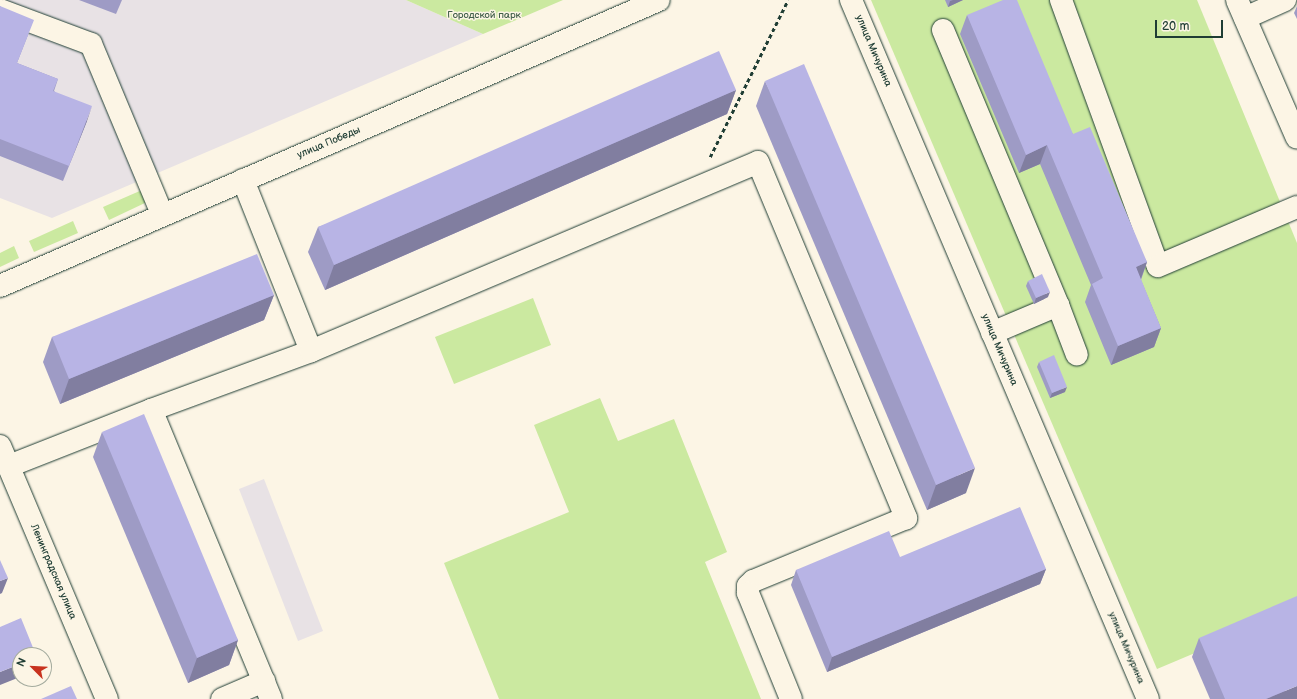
<!DOCTYPE html>
<meta charset="utf-8">
<style>
body{margin:0}
#map{position:relative;width:1297px;height:699px;overflow:hidden;background:#fcf5e5;font-family:"Balsamiq Sans",sans-serif}
div>[style]{position:absolute}
[style*='--x']{left:calc(var(--x)*1px);top:calc(var(--y)*1px);width:calc(var(--w)*1px);rotate:calc(var(--a)*1deg)}
.built>*{inset:0;background:#e8e2e5}
.green>*{inset:0;background:#cbe9a0}
.path>*{height:2.5px;margin-top:-1.25px;transform-origin:0;background:repeating-linear-gradient(90deg,#1f3d34 0 4px,transparent 0 7px)}
.roads{filter:drop-shadow(0 0 1px #1f3d34) drop-shadow(0 0 1px #1f3d34)}
.minor>*{height:22px;margin:-11px;padding:0 11px;transform-origin:11px;border-radius:11px;background:#fcf5e5}
.wall>*{inset:0;background:#9e9bc5}
.shaded-wall>*{inset:0;background:#817ea0}
.building>*{inset:0;background:#b8b4e5}
span{translate:-50% -50%;white-space:nowrap;text-align:center;line-height:1.15;-webkit-text-stroke:3px #fcf5e5;paint-order:stroke}
.park-label{font-size:10px;color:#415f4a}
.street-label{font-size:10px;color:#1f3d34}
.north{position:absolute;left:12px;top:647px;width:40px;height:40px;box-sizing:border-box;background:#fcf5e5;border:1px solid #a4ab9e;border-radius:50%;rotate:294deg;font-size:11px;font-weight:700;line-height:16px;text-align:center;color:#1f3d34}
.north::after{content:'';display:block;margin:auto;width:14px;height:18px;background:#c8321e;clip-path:polygon(50% 0,100% 100%,50% 72%,0 100%)}
.scale{position:absolute;left:1155px;top:20px;width:68px;height:18px;box-sizing:border-box;border:2px solid #1f3d34;border-top:0;padding-left:5px;font-size:12px;line-height:14px;white-space:nowrap;color:#1f3d34;-webkit-text-stroke:3px #fcf5e5;paint-order:stroke}
</style>
<div id="map">
<div class="built">
<div style="clip-path:polygon(0 0,406px 0,483px 34px,52px 218px,0 198px)"></div>
<div style="clip-path:polygon(264px 479px,323px 631px,298px 641px,239px 489px)"></div>
</div>
<div class="green">
<div style="clip-path:polygon(406px 0,563px 0,483px 34px)"></div>
<div style="clip-path:polygon(871px 0,1197px 0,1297px 243px,1297px 610px,1157px 669px)"></div>
<div style="clip-path:polygon(142px 190px,147px 202px,109px 220px,103px 207px)"></div>
<div style="clip-path:polygon(73px 221px,78px 233px,34px 252px,29px 241px)"></div>
<div style="clip-path:polygon(14px 246px,19px 258px,0 267px,0 253px)"></div>
<div style="clip-path:polygon(533px 298px,551px 345px,454px 384px,435px 337px)"></div>
<div style="clip-path:polygon(600px 398px,618px 441px,674px 419px,727px 552px,705px 562px,761px 699px,499px 699px,444px 563px,569px 512px,534px 425px)"></div>
</div>
<div class="path">
<div style="--x:710;--y:157;--w:175;--a:-63.6"></div>
</div>
<div class="roads">
<div class="minor">
<div style="--x:851;--y:0;--w:759;--a:66.98"></div>
<div style="--x:1061;--y:0;--w:283;--a:70"></div>
<div style="--x:1158;--y:266;--w:151;--a:-23"></div>
<div style="--x:1237;--y:0;--w:150;--a:66.5"></div>
<div style="--x:0;--y:10;--w:97;--a:20.5"></div>
<div style="--x:91;--y:44;--w:184;--a:67.3"></div>
<div style="--x:1245;--y:18;--w:44;--a:-24.2"></div>
<div style="--x:943;--y:30;--w:298;--a:67.3"></div>
<div style="--x:243;--y:180;--w:184;--a:68.3"></div>
<div style="--x:0;--y:286;--w:718;--a:-23.46"></div>
<div style="--x:992;--y:333;--w:72;--a:-23"></div>
<div style="--x:1058;--y:305;--w:53;--a:69.2"></div>
<div style="--x:0;--y:446;--w:275;--a:67.1"></div>
<div style="--x:9;--y:466;--w:153;--a:-21.5"></div>
<div style="--x:222;--y:699;--w:46;--a:-23.2"></div>
<div style="--x:271;--y:699;--w:313;--a:-112.5"></div>
<div style="--x:151;--y:410;--w:171;--a:-20.2"></div>
<div style="--x:311;--y:351;--w:485;--a:-22.9"></div>
<div style="--x:758;--y:162;--w:386;--a:67.4"></div>
<div style="--x:906;--y:518;--w:165;--a:157.6"></div>
<div style="--x:753;--y:581;--w:7;--a:135"></div>
<div style="--x:748;--y:586;--w:7;--a:90"></div>
<div style="--x:748;--y:593;--w:114;--a:67.9"></div>
</div>
</div>
<div class="wall">
<div style="clip-path:polygon(79px 0,122px 0,116px 14px)"></div>
<div style="clip-path:polygon(945px 0,963px 0,948px 7px)"></div>
<div style="clip-path:polygon(0 6px,28px 35px,17px 63px,58px 79px,54px 91px,87px 121px,63px 181px,0 156px)"></div>
<div style="clip-path:polygon(1297px 6px,1297px 19px,1294px 13px)"></div>
<div style="clip-path:polygon(967px 15px,1073px 134px,1147px 262px,1141px 280px,1161px 328px,1154px 347px,1111px 365px,1085px 302px,1091px 285px,1040px 164px,1019px 173px,960px 34px)"></div>
<div style="clip-path:polygon(765px 81px,966px 493px,927px 510px,756px 106px)"></div>
<div style="clip-path:polygon(736px 90px,727px 114px,325px 290px,308px 252px,318px 227px)"></div>
<div style="clip-path:polygon(1028px 281px,1048px 297px,1034px 304px,1026px 286px)"></div>
<div style="clip-path:polygon(274px 295px,264px 320px,60px 404px,43px 362px,52px 337px)"></div>
<div style="clip-path:polygon(1039px 362px,1065px 392px,1050px 398px,1037px 367px)"></div>
<div style="clip-path:polygon(102px 432px,238px 640px,229px 665px,188px 683px,93px 457px)"></div>
<div style="clip-path:polygon(900px 557px,1046px 569px,1040px 584px,827px 672px,791px 585px,796px 570px)"></div>
<div style="clip-path:polygon(1199px 638px,1297px 699px,1210px 699px,1192px 657px)"></div>
</div>
<div class="shaded-wall">
<div style="clip-path:polygon(953px 0,963px 0,948px 7px,950px 1px)"></div>
<div style="clip-path:polygon(736px 90px,727px 114px,325px 290px,334px 265px)"></div>
<div style="clip-path:polygon(92px 106px,87px 121px,63px 181px,69px 166px)"></div>
<div style="clip-path:polygon(1047px 145px,1040px 164px,1019px 173px,1026px 155px)"></div>
<div style="clip-path:polygon(1147px 262px,1140px 281px,1136px 267px)"></div>
<div style="clip-path:polygon(1050px 292px,1048px 297px,1034px 304px,1036px 298px)"></div>
<div style="clip-path:polygon(274px 295px,264px 320px,60px 404px,69px 379px)"></div>
<div style="clip-path:polygon(1161px 328px,1154px 347px,1111px 365px,1118px 346px)"></div>
<div style="clip-path:polygon(1067px 387px,1065px 392px,1050px 398px,1052px 393px)"></div>
<div style="clip-path:polygon(975px 468px,966px 493px,927px 510px,936px 485px)"></div>
<div style="clip-path:polygon(1046px 569px,1040px 584px,827px 672px,832px 657px)"></div>
<div style="clip-path:polygon(8px 578px,2px 593px,0 594px,0 581px)"></div>
<div style="clip-path:polygon(238px 640px,229px 665px,188px 683px,197px 658px)"></div>
<div style="clip-path:polygon(20px 664px,20px 677px,0 685px,0 672px)"></div>
<div style="clip-path:polygon(1297px 686px,1297px 699px,1266px 699px)"></div>
</div>
<div class="building">
<div style="clip-path:polygon(1003px 0,1017px 0,1073px 134px,1090px 127px,1147px 262px,1136px 267px,1161px 328px,1118px 346px,1092px 284px,1103px 278px,1047px 145px,1026px 155px,967px 15px)"></div>
<div style="clip-path:polygon(0 6px,34px 20px,17px 63px,58px 79px,53px 91px,92px 106px,69px 166px,0 139px)"></div>
<div style="clip-path:polygon(719px 51px,736px 90px,334px 265px,318px 227px)"></div>
<div style="clip-path:polygon(804px 64px,975px 468px,936px 485px,765px 81px)"></div>
<div style="clip-path:polygon(257px 254px,274px 295px,69px 379px,52px 337px)"></div>
<div style="clip-path:polygon(1042px 274px,1050px 292px,1036px 298px,1028px 281px)"></div>
<div style="clip-path:polygon(1054px 355px,1067px 387px,1052px 393px,1039px 362px)"></div>
<div style="clip-path:polygon(144px 414px,238px 640px,197px 658px,102px 432px)"></div>
<div style="clip-path:polygon(1020px 507px,1046px 569px,832px 657px,796px 570px,889px 531px,900px 557px)"></div>
<div style="clip-path:polygon(0 560px,8px 578px,0 581px)"></div>
<div style="clip-path:polygon(1297px 596px,1297px 686px,1266px 699px,1225px 699px,1199px 638px)"></div>
<div style="clip-path:polygon(21px 618px,36px 655px,20px 655px,20px 664px,0 672px,0 627px)"></div>
<div style="clip-path:polygon(71px 686px,77px 699px,41px 699px)"></div>
</div>
<div class="park-label">
<span style="left:484px;top:16px">Городской парк</span>
</div>
<div class="street-label">
<span style="left:873px;top:51px;rotate:67deg">улица Мичурина</span>
<span style="left:329px;top:143px;rotate:-23deg">улица Победы</span>
<span style="left:999px;top:350px;rotate:67deg">улица Мичурина</span>
<span style="left:53px;top:572px;rotate:67deg">Ленинградская улица</span>
<span style="left:1126px;top:648px;rotate:67deg">улица Мичурина</span>
</div>
<div class="north">N</div>
<div class="scale">20 m</div>
</div>
